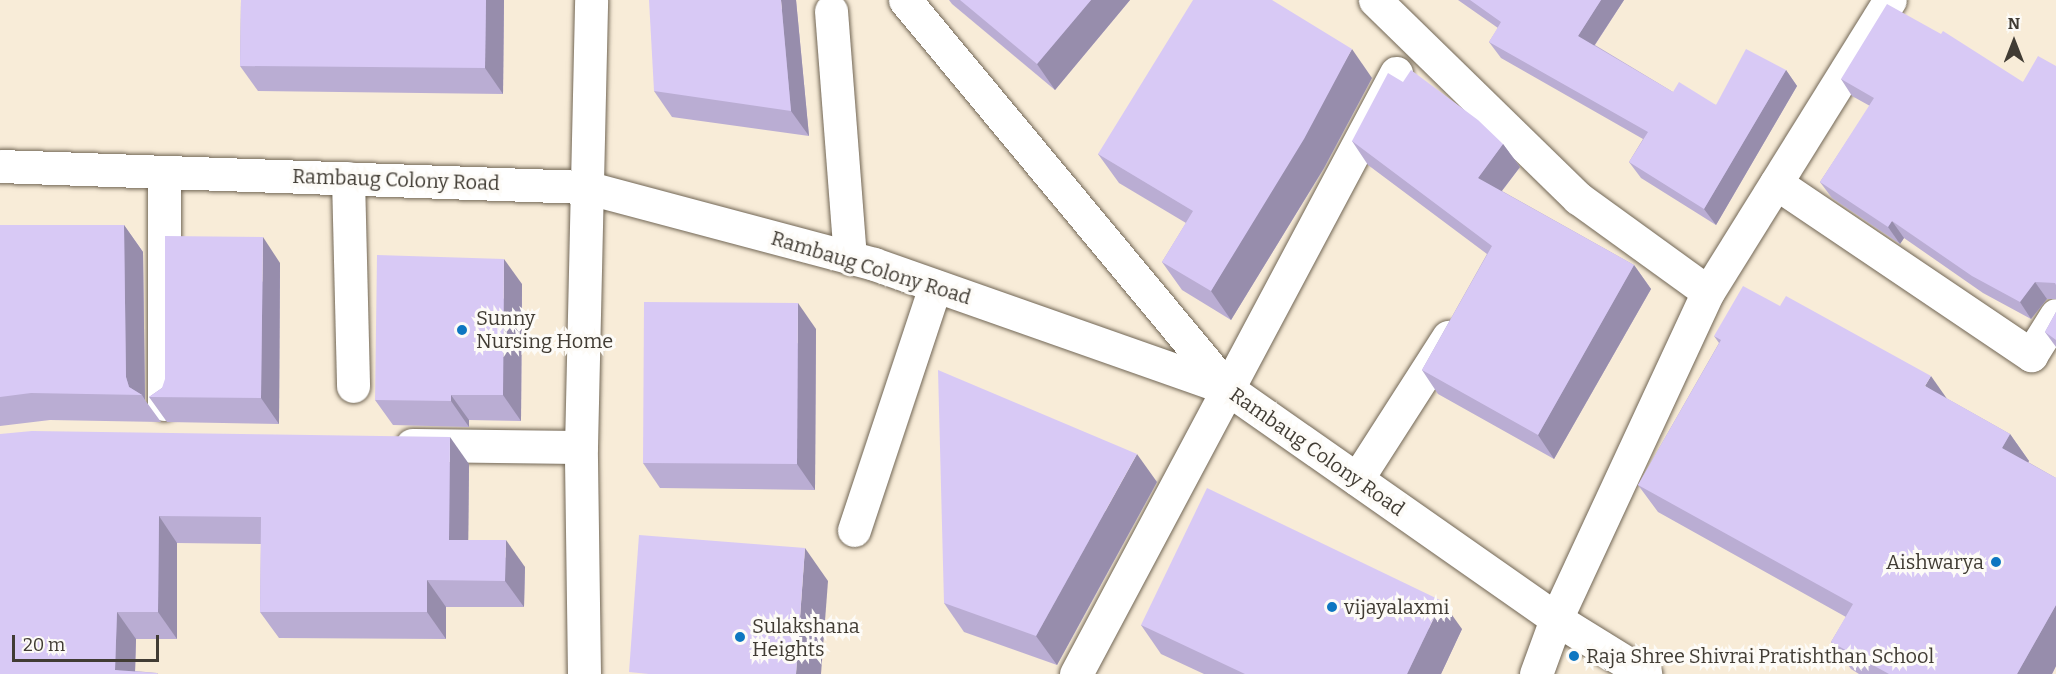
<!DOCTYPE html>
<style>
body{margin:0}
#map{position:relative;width:2056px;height:674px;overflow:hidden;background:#f8ecd8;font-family:Bitter,serif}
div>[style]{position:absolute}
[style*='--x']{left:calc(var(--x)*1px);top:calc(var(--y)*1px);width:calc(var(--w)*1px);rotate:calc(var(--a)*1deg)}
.roads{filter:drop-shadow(0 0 2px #716655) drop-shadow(0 0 2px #716655)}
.minor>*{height:33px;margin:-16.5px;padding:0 16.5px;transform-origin:16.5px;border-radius:16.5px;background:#fff}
.wall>*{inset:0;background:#baadd3}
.shaded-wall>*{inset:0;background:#978dac}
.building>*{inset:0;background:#d8c9f5}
.dots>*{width:16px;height:16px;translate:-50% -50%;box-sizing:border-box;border:3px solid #fdfbf7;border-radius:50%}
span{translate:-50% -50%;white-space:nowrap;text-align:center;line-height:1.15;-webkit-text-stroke:6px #fdfbf7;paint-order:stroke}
.street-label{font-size:20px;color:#413c34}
.poi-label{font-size:20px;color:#413c34}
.left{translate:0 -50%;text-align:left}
.right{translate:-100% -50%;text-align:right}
.north{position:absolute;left:1984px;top:12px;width:60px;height:60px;-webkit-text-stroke:4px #fdfbf7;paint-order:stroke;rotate:0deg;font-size:16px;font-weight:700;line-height:24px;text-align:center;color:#413c34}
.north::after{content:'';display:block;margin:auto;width:21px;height:27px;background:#413c34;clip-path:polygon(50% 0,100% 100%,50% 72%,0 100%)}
.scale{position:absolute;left:12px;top:635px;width:147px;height:27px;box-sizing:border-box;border:3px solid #413c34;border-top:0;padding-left:8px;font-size:18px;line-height:21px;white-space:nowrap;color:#413c34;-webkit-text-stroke:4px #fdfbf7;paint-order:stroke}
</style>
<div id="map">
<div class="roads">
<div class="minor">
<div style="--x:905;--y:0;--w:506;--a:50.3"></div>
<div style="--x:1375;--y:0;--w:284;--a:44.3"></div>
<div style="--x:1578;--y:198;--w:160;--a:35.9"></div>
<div style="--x:831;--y:11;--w:248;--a:85.6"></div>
<div style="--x:0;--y:166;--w:585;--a:2.06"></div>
<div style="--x:585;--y:187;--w:299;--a:14.9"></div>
<div style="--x:874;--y:264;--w:375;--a:19.4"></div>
<div style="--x:1228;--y:389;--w:401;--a:35"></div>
<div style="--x:1556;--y:619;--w:105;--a:31.7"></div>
<div style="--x:164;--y:172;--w:232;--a:90"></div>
<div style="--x:348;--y:178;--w:208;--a:88.6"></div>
<div style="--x:1776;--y:183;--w:308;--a:34"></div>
<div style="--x:2031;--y:355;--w:47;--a:-58"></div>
<div style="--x:412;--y:445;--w:169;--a:0.7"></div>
<div style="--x:1357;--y:479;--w:169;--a:-57.3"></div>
<div style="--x:854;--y:530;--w:257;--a:-71.6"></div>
<div style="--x:584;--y:674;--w:227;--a:-90.8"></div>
<div style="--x:581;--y:447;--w:447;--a:-88.7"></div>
<div style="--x:1076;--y:674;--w:681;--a:-61.97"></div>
<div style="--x:1536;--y:674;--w:59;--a:-70"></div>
<div style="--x:1556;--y:619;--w:361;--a:-65.1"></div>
<div style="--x:1708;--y:292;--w:344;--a:-58.1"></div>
</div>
</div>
<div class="wall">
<div style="clip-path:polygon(241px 0,504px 0,503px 94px,258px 91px,240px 66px)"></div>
<div style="clip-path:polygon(796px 0,809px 136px,672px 117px,654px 91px)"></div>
<div style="clip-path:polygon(949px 0,1130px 0,1055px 90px,952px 4px)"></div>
<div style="clip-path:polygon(1458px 0,1624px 0,1595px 45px,1673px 92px,1716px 105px,1786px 70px,1797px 86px,1716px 225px,1641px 178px,1629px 162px,1643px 139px,1501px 58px,1489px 42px,1498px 28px)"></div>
<div style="clip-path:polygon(2056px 66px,2056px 299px,2047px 299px,2031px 319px,1983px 293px,1904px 238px,1900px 244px,1832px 198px,1820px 182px,1870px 106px,1852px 96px,1841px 79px,2023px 82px)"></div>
<div style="clip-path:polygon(1372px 78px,1324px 168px,1231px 320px,1182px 290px,1162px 262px,1186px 223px,1119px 183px,1098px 154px)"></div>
<div style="clip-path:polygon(1352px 141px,1503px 144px,1520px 167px,1502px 191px,1634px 265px,1651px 289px,1554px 459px,1438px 394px,1422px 370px,1487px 254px,1368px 165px)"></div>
<div style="clip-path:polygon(0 225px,124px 225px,143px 252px,145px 400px,161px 422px,50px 420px,0 426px)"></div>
<div style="clip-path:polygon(280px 263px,279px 424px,167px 422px,149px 397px,162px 388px)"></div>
<div style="clip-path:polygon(522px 284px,521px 421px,469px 420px,469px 427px,393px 425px,375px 400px)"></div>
<div style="clip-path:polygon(2056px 312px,2056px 347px,2045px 332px)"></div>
<div style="clip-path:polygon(816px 329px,815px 490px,660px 488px,643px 463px)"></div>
<div style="clip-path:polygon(1714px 336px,1946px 398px,2010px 434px,2029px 461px,2028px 462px,2056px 478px,2056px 666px,2052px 674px,1859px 674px,1851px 669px,1831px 642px,1846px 617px,1658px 512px,1638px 485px,1719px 343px)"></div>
<div style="clip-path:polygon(0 434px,469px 464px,468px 540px,525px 567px,524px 607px,446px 607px,446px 639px,279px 638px,260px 612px,261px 544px,177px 543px,177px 639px,136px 639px,135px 671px,157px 673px,158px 674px,0 674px)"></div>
<div style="clip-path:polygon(1157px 482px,1057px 665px,964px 632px,944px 603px)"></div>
<div style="clip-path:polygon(1141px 625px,1462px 629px,1441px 674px,1204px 674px,1161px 654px)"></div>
</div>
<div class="shaded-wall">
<div style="clip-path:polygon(486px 0,504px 0,503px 94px,485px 68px)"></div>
<div style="clip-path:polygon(781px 0,796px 0,809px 136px,791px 111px)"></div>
<div style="clip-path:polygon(1091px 0,1130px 0,1055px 90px,1037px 64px)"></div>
<div style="clip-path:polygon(1601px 0,1624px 0,1590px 52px,1578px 36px)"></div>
<div style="clip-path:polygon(1352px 49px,1372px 78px,1324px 168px,1231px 320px,1211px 291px)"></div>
<div style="clip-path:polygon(1786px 70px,1797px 86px,1716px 225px,1704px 209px)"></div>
<div style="clip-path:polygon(1503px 144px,1520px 167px,1494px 201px,1478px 178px)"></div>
<div style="clip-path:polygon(1892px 221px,1904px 238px,1900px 244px,1888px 227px)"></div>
<div style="clip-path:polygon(124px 225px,143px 252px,145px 400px,142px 395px,129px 387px,126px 377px)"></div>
<div style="clip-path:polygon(263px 237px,280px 263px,279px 424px,261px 398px)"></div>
<div style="clip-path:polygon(504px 259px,522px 284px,521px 421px,503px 395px)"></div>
<div style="clip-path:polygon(1634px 265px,1651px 289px,1554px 459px,1538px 435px)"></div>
<div style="clip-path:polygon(2035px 282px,2047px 299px,2031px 319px,2020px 302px)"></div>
<div style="clip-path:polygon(798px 303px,816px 329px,815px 490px,797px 464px)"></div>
<div style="clip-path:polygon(1931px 376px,1950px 403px,1925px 386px)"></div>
<div style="clip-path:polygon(451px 395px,469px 420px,469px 427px,451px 401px)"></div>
<div style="clip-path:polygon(2010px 434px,2029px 461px,2021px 475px,2002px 448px)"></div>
<div style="clip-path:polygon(450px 437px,469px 464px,468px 567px,449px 540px)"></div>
<div style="clip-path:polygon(1137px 454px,1157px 482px,1057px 665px,1036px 636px)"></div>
<div style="clip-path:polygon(159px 516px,177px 543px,177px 639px,158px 612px)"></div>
<div style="clip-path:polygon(506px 540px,525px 567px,524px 607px,505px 581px)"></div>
<div style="clip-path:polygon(805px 548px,828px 581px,821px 674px,796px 674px)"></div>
<div style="clip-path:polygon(427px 580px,446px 607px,446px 639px,427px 612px)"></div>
<div style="clip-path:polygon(1442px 601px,1462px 629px,1441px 674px,1407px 674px)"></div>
<div style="clip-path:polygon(2056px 605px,2056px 666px,2052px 674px,2017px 674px)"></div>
<div style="clip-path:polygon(117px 612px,136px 639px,135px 674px,115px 670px)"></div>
</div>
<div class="building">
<div style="clip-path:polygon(241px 0,486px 0,485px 68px,240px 66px)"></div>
<div style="clip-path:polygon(649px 0,781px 0,791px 111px,654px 91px)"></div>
<div style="clip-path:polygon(960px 0,1091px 0,1037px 64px)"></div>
<div style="clip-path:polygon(1193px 0,1272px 0,1352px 49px,1304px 139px,1211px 291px,1162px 262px,1193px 211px,1098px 154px)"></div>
<div style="clip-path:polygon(1470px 0,1601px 0,1578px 36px,1673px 92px,1679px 82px,1716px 105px,1746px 49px,1786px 70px,1704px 209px,1629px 162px,1648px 132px,1489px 42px,1501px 22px)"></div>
<div style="clip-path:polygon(1887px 4px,1941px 34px,1943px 31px,2023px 82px,2038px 56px,2056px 66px,2056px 285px,2055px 283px,2035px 282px,2020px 302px,1972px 276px,1892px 221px,1888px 227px,1820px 182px,1874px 98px,1841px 79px)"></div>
<div style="clip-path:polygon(1411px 70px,1478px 120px,1503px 144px,1478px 178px,1634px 265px,1538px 435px,1422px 370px,1492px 246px,1352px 141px,1388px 73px,1403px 82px)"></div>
<div style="clip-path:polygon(0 225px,124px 225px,126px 377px,129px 387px,142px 395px,31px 393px,0 397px)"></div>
<div style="clip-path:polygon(165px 236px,263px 237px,261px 398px,149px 397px,162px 388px,165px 379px)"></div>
<div style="clip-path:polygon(377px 255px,504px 259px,503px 395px,451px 395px,451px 401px,375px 400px)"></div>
<div style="clip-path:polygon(1743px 286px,1780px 306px,1786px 296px,1931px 376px,1925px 386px,2010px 434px,2002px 448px,2056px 478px,2056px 605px,2017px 674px,1889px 674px,1831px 642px,1853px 604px,1638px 485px,1721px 340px,1714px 336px)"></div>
<div style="clip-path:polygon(644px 302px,798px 303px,797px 464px,643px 463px)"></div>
<div style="clip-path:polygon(2056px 312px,2056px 340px,2045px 332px)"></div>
<div style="clip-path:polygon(938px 370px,1137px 454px,1036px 636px,944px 603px)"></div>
<div style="clip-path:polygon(32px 431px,450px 437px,449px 540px,506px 540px,505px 581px,427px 580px,427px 612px,260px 612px,261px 517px,159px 516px,158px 612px,117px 612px,115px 670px,157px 673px,157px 674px,0 674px,0 434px)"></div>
<div style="clip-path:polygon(1207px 488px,1442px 601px,1407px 674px,1245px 674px,1141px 625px)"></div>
<div style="clip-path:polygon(639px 535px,805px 548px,796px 674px,649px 674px,629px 672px)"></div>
</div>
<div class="dots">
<div style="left:462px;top:330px;background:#0d76c1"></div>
<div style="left:1996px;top:562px;background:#0d76c1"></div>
<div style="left:1332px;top:607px;background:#0d76c1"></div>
<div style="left:740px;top:637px;background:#0d76c1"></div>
<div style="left:1574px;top:656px;background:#0d76c1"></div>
</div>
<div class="street-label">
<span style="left:396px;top:180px;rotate:2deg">Rambaug Colony Road</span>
<span style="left:871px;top:268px;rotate:17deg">Rambaug Colony Road</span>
<span style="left:1317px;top:452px;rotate:35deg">Rambaug Colony Road</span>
</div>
<div class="poi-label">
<span class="left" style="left:476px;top:330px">Sunny<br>Nursing Home</span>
<span class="right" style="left:1984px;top:562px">Aishwarya</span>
<span class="left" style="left:1344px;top:607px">vijayalaxmi</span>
<span class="left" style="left:752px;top:638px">Sulakshana<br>Heights</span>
<span class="left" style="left:1586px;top:656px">Raja Shree Shivrai Pratishthan School</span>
</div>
<div class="north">N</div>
<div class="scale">20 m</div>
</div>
